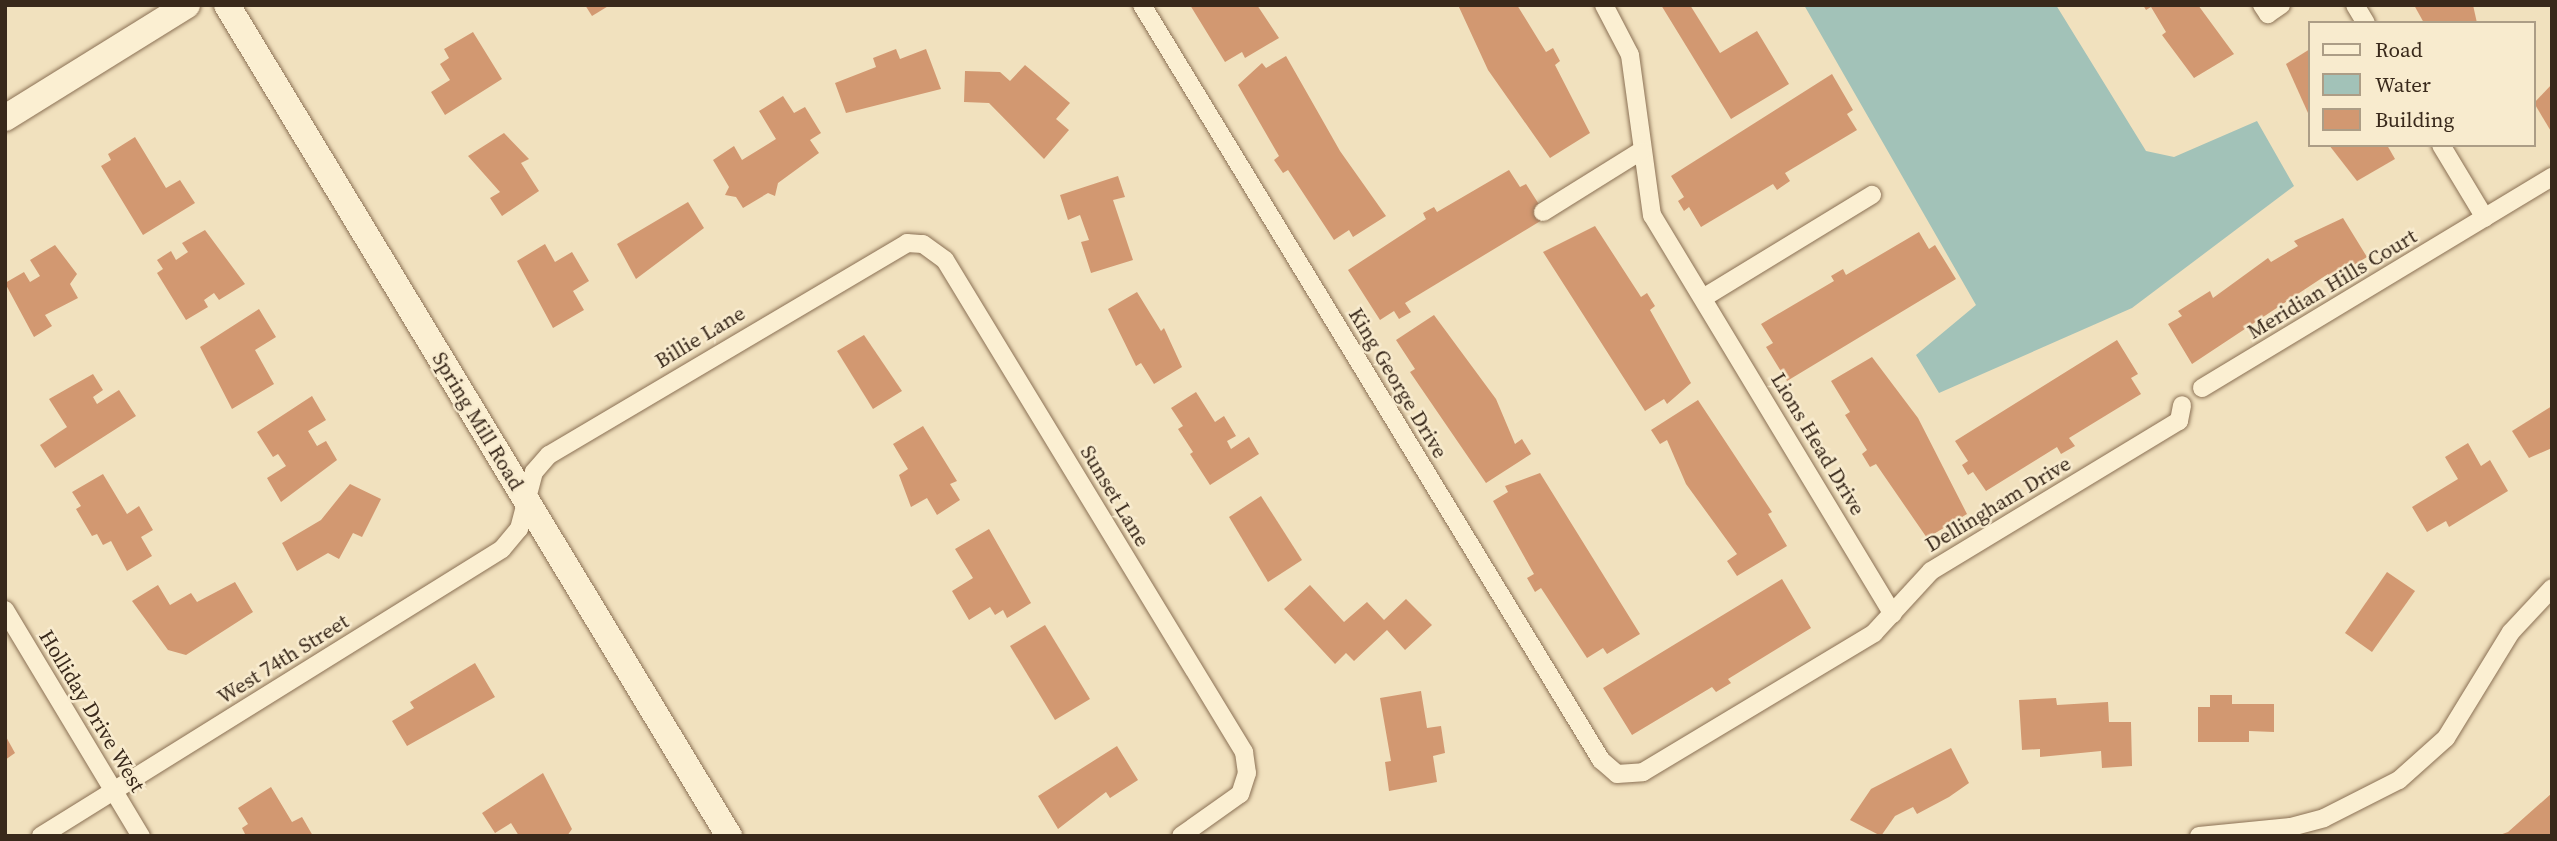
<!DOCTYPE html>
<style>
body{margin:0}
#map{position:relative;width:2557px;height:841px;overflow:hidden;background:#f1e1be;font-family:"Source Serif 4",serif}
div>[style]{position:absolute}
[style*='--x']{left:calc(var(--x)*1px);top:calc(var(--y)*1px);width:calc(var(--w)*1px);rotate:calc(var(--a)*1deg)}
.water>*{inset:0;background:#a2c2b8}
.building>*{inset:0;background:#d29871}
.roads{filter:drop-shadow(0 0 2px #8b7155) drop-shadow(0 0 2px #8b7155)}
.street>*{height:18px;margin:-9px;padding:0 9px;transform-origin:9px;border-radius:9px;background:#fbefd2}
.secondary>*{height:26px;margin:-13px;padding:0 13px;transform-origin:13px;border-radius:13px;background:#fbefd2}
span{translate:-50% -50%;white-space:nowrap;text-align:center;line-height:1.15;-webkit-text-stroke:5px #f8ebce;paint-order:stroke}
.street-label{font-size:21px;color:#39291b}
.frame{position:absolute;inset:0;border:7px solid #39291b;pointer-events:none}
.legend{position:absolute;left:2308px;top:21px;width:228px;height:126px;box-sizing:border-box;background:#f8ebce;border:2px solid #ac9d86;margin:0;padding:9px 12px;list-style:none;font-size:21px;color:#39291b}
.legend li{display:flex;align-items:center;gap:14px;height:35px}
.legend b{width:35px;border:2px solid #ac9d86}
</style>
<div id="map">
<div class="water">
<div style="clip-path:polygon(1804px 5px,2056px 5px,2146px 151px,2174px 157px,2257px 121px,2294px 186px,2132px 308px,1939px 393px,1916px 355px,1976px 305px)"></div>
</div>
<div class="building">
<div style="clip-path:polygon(585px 5px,610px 5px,592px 16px)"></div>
<div style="clip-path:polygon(1190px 5px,1257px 5px,1279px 38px,1245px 58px,1242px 52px,1225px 62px)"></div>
<div style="clip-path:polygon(1458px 5px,1517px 5px,1546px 52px,1553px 48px,1560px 61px,1555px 65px,1590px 133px,1550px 158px,1488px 70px)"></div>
<div style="clip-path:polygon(1661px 5px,1690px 5px,1720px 53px,1757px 31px,1789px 84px,1731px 119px)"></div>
<div style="clip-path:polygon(2143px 5px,2198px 5px,2234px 54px,2194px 78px,2162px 35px,2166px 32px,2151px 7px,2146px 10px)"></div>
<div style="clip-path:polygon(2414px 5px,2473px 5px,2477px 23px,2424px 23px)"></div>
<div style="clip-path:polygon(473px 32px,502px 79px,445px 115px,431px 92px,450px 80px,440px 64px,449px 58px,444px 49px)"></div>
<div style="clip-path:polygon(896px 49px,900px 59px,926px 49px,941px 89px,846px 113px,835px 83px,876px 67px,873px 58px)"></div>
<div style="clip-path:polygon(2310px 49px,2310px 111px,2308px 113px,2286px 64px)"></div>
<div style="clip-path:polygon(1286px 56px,1340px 151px,1386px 216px,1353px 237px,1349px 230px,1334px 240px,1288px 170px,1283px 173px,1274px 160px,1279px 156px,1238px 85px,1262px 63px,1266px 68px)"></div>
<div style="clip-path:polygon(1025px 65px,1070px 103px,1056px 119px,1069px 130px,1044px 159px,989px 103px,964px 102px,965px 71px,1000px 72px,1010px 81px)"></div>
<div style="clip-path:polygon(1832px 74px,1853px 110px,1847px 114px,1857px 130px,1785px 173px,1790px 181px,1777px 190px,1773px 184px,1701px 227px,1689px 207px,1684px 211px,1678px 201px,1684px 197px,1671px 176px)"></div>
<div style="clip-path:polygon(2552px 84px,2552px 133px,2534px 103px)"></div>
<div style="clip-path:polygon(783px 96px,794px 113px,805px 107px,821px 133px,810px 140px,819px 153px,778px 183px,775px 196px,768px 193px,743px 208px,736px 197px,725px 195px,729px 187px,713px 160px,734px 146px,742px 160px,776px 139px,759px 111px)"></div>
<div style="clip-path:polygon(504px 133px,529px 159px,521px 163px,539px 191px,502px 216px,490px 198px,500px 192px,468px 156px)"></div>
<div style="clip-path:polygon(135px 137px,166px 188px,180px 180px,195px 203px,143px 235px,101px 166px,111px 160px,108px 154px)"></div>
<div style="clip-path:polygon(2329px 145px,2387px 145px,2395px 159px,2357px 181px)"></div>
<div style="clip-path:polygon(1509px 170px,1520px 187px,1526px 184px,1547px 217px,1405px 303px,1411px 312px,1399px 319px,1394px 311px,1380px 320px,1348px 270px,1426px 219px,1423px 213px,1434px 207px,1437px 212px)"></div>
<div style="clip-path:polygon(1118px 176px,1125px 197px,1113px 200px,1133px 260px,1091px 273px,1081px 242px,1089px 240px,1080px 215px,1068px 220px,1060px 195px)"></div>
<div style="clip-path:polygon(688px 202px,704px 228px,636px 279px,617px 244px)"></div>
<div style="clip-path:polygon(2343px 218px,2367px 257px,2331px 279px,2328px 274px,2192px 364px,2168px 324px,2182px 316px,2178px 311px,2210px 291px,2213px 298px,2268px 258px,2271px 262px,2298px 246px,2294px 241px)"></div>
<div style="clip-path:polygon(1595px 226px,1641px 297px,1647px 293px,1655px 306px,1650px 310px,1691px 383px,1667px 404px,1664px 399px,1645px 411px,1543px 252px)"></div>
<div style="clip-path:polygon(205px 230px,245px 284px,219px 300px,214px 293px,204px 300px,208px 307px,186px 320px,157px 273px,163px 269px,157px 260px,171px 251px,176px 260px,188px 252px,182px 243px)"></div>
<div style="clip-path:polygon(1919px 232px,1929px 249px,1935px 245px,1956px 279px,1787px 381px,1766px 347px,1773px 343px,1761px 324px,1834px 281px,1831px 276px,1843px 269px,1846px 275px)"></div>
<div style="clip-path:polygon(545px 244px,555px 262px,572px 252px,589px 281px,573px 291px,584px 310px,553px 328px,517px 261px)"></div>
<div style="clip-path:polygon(55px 245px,77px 274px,70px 284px,78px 298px,45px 315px,52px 326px,34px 337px,5px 283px,24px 272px,30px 282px,40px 276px,30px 260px)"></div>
<div style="clip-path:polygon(1137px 292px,1161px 331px,1164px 328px,1182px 367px,1154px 384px,1141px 363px,1136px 366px,1108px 309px)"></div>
<div style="clip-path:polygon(259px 309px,276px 337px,255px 350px,274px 384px,232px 409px,200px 347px)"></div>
<div style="clip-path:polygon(1434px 315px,1496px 399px,1515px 444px,1522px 439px,1531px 454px,1486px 483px,1410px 372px,1415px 369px,1396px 340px)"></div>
<div style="clip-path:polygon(864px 335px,902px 391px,873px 409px,837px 351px)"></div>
<div style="clip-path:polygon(2117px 340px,2138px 374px,2131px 378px,2141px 394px,2069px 438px,2075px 446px,2061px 454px,2057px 447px,1986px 491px,1973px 472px,1968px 475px,1962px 465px,1968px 461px,1955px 441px)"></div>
<div style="clip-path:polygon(1872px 357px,1918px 418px,1967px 514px,1927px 538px,1876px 464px,1870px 467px,1862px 454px,1867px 450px,1845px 415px,1850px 412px,1831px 381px)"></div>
<div style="clip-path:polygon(93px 374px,103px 390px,93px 397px,97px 404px,119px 390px,136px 416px,55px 468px,40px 445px,67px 427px,49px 399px)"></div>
<div style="clip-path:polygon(1196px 392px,1215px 422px,1224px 416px,1236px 436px,1227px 441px,1231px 449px,1249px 437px,1259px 454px,1210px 485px,1190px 454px,1193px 452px,1178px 429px,1183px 426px,1171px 408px)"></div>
<div style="clip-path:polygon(312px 396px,326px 420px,308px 431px,317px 446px,326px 441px,337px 460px,281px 502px,267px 478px,286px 466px,278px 454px,273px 457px,257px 432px)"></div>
<div style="clip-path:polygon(1698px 400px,1772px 512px,1768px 514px,1787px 546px,1737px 576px,1727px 561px,1737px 554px,1686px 484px,1667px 440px,1660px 444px,1651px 430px)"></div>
<div style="clip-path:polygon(2552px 406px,2552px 448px,2529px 458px,2512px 431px)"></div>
<div style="clip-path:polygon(923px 426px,957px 481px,950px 484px,960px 500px,937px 515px,927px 498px,911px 507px,899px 475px,908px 469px,893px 444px)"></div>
<div style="clip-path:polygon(2468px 443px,2481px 466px,2490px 460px,2508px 491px,2449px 527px,2446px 521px,2427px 532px,2412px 507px,2458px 479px,2445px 457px)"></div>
<div style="clip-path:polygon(1540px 473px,1640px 634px,1607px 654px,1603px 648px,1587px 658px,1541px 588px,1535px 592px,1527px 578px,1534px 574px,1493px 501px,1508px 492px,1505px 486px)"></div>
<div style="clip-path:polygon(103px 474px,127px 514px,139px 506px,153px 530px,141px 537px,152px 556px,127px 571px,111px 541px,103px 545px,97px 534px,92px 536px,76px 509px,81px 506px,72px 492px)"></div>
<div style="clip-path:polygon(350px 484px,381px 499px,362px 537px,353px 533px,339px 559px,328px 553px,297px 571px,282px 543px,321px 520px)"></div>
<div style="clip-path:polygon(1261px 496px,1302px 560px,1268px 582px,1229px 517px)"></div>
<div style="clip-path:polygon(989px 529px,1031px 603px,1007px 618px,1003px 610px,995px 615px,990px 607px,969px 620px,952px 591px,973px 578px,955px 549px)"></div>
<div style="clip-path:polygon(2387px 572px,2415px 591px,2372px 652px,2345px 633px)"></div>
<div style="clip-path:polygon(1782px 579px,1811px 628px,1728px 679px,1731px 683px,1716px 692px,1712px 687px,1632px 735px,1603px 688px)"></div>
<div style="clip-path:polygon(235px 582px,253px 612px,186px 655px,168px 650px,132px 601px,158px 585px,170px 605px,191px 593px,197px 602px)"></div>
<div style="clip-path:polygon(1310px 585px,1344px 622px,1367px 602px,1384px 620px,1406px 599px,1432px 625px,1405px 650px,1387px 630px,1354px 661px,1346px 653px,1335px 664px,1284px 609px)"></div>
<div style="clip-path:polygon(1045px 625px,1090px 699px,1055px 720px,1010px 646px)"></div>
<div style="clip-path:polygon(475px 663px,495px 697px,407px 746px,392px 721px,414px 708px,410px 702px)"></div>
<div style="clip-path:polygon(1421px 691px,1427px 728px,1441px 726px,1445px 753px,1433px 756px,1437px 782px,1389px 791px,1385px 762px,1391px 761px,1380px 698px)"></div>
<div style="clip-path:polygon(2210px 695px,2232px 695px,2232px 704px,2274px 704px,2274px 732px,2249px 731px,2249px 742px,2198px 742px,2198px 707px,2210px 707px)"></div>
<div style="clip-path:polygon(2056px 698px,2057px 705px,2108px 702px,2109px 722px,2131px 722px,2132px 766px,2102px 768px,2101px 751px,2040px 757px,2040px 749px,2022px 750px,2019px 700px)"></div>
<div style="clip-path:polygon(5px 735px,15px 753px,5px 760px)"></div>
<div style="clip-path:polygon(1117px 746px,1138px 780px,1110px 798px,1106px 792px,1058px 829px,1038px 796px)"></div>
<div style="clip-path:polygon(1951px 748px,1969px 783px,1949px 797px,1917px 814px,1913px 807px,1895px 816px,1881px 836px,1850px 820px,1871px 789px)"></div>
<div style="clip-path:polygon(543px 773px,572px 829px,567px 836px,519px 836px,511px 823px,495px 833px,482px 813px)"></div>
<div style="clip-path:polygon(271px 787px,292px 822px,302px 817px,313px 836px,246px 836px,242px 828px,248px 824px,238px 808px)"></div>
<div style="clip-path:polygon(2552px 793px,2552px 836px,2497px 836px,2508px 832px)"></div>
</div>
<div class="roads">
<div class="street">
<div style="--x:1142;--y:5;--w:884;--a:58.7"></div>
<div style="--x:1601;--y:760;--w:21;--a:41"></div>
<div style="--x:1617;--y:774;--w:26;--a:-4"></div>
<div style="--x:1643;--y:772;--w:270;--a:-31"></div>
<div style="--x:1874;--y:633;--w:84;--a:-47.4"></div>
<div style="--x:1931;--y:571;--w:290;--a:-31.2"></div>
<div style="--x:2179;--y:421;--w:16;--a:-79"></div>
<div style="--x:1604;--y:5;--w:56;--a:62.5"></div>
<div style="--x:1630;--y:55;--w:162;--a:82.2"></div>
<div style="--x:1652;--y:215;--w:466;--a:58.9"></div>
<div style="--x:2262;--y:5;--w:11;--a:56"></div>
<div style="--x:2268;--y:14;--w:16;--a:-35"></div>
<div style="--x:2355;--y:5;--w:21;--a:59"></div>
<div style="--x:2441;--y:145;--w:85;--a:58.9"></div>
<div style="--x:1543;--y:212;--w:115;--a:-31.9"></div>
<div style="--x:1703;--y:298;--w:198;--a:-31.4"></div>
<div style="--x:2202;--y:388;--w:409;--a:-31.1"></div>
<div style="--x:5;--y:610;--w:264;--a:59"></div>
<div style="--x:41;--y:836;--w:543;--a:-31.9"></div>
<div style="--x:502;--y:549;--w:26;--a:-50"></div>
<div style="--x:519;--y:529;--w:59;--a:-75.3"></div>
<div style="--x:534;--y:472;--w:23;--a:-49"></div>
<div style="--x:549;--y:455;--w:416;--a:-30.6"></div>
<div style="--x:907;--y:243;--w:16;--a:4"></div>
<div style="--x:923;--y:244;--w:27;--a:36"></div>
<div style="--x:945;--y:260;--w:576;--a:58.71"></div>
<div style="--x:1244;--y:752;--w:21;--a:82"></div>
<div style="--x:1247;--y:773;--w:22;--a:108"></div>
<div style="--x:1240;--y:794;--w:72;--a:144.6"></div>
<div style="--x:2199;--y:836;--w:92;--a:-5.6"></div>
<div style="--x:2291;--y:827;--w:34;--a:-15"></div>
<div style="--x:2324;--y:818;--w:84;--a:-26.9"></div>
<div style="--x:2399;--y:780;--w:63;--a:-41.8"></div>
<div style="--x:2446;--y:738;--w:124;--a:-58.5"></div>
<div style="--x:2511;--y:632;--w:60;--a:-47"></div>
</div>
<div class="secondary">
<div style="--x:227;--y:5;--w:971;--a:58.86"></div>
<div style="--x:5;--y:118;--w:214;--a:-31.8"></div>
</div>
</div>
<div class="street-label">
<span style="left:2332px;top:284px;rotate:-31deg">Meridian Hills Court</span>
<span style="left:700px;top:337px;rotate:-31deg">Billie Lane</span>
<span style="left:1398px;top:383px;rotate:59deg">King George Drive</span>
<span style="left:478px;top:421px;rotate:59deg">Spring Mill Road</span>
<span style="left:1818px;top:444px;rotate:59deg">Lions Head Drive</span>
<span style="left:1115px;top:496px;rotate:59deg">Sunset Lane</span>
<span style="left:1998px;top:504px;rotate:-31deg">Dellingham Drive</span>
<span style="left:283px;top:659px;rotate:-32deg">West 74th Street</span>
<span style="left:92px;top:711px;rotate:59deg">Holliday Drive West</span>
</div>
<div class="frame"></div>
<ul class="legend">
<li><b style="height:9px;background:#fbefd2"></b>Road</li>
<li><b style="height:19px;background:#a2c2b8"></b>Water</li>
<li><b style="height:19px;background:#d29871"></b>Building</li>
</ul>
</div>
